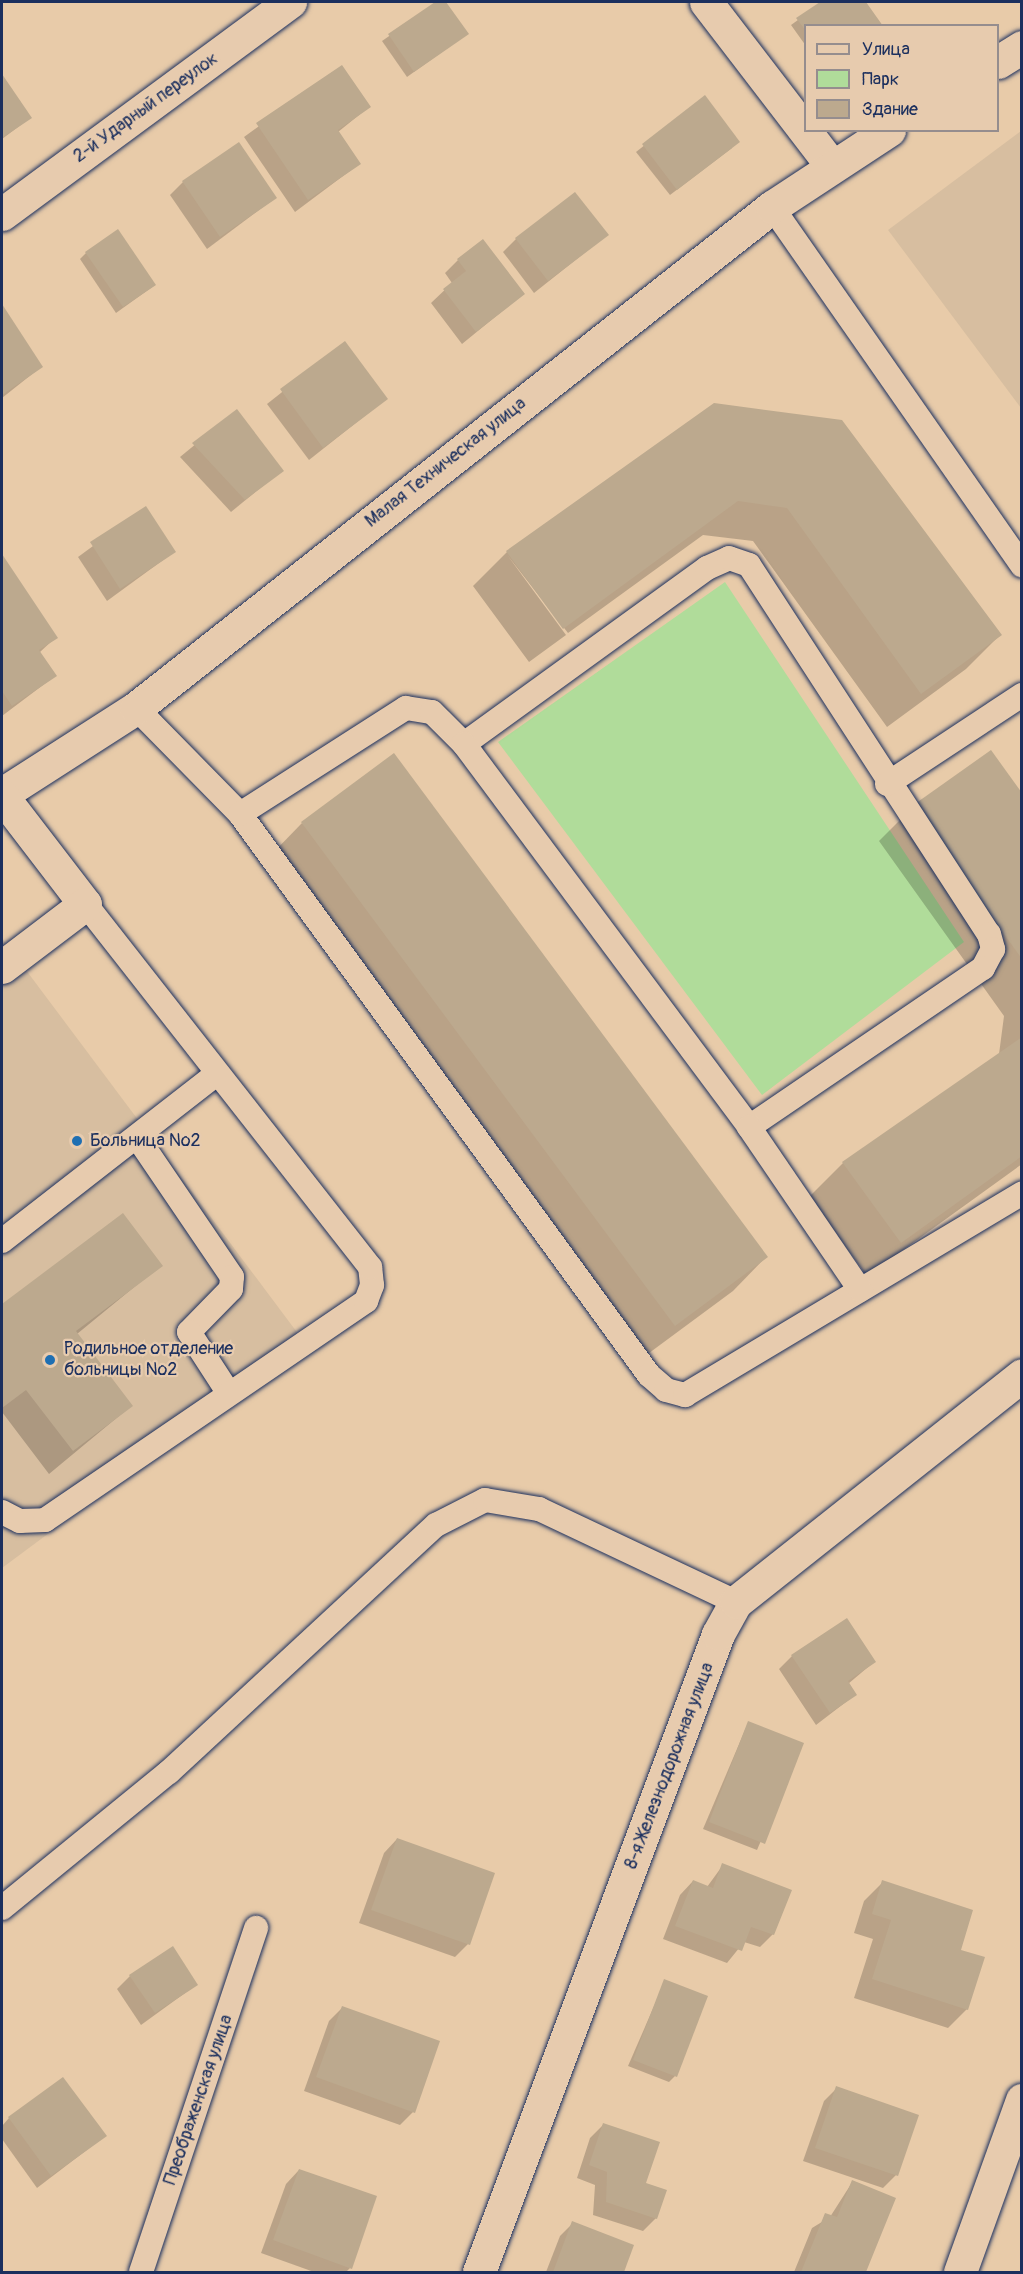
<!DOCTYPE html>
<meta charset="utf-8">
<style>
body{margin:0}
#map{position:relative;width:1023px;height:2274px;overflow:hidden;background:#e8cba9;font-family:Pangolin,sans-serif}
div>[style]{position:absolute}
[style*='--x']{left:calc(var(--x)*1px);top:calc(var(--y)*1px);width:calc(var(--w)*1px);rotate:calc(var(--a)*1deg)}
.built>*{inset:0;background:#d7bea0}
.green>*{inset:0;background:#b0dc9a}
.shadow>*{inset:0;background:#0003}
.building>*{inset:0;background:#bca98e}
.roads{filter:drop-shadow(0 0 2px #1b2f5e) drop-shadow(0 0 2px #1b2f5e)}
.lane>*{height:24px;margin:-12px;padding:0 12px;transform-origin:12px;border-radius:12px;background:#e7cbae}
.street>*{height:33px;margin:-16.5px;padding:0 16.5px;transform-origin:16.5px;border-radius:16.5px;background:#e7cbae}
.dots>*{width:16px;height:16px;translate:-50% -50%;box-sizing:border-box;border:3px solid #e7cbae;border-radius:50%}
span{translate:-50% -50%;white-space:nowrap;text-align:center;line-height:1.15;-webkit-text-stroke:4.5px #e7cbae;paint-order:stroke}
.street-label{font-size:18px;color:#1b2f5e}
.poi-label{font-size:18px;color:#1b2f5e}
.left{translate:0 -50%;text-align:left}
.frame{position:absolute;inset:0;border:3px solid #1b2f5e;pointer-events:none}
.legend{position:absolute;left:804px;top:24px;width:195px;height:108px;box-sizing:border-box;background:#e7cbae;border:2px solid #958d8e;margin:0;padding:8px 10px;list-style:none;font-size:18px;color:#1b2f5e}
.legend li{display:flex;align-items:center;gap:12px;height:30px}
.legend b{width:30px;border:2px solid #958d8e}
</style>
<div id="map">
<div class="built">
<div style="clip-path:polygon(1021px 131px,1021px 408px,888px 230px)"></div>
<div style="clip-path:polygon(2px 938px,305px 1343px,2px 1568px)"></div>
</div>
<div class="green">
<div style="clip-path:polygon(725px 582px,964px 942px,762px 1095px,498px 742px)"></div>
</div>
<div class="shadow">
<div style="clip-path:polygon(438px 2px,445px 2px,467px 34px,407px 77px,382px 41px)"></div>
<div style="clip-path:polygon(823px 2px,864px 2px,881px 26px,806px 26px,806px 46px,791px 25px)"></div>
<div style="clip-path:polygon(341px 67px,369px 107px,338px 132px,359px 164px,295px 212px,244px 137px)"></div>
<div style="clip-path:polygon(2px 76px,30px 118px,2px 139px)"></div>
<div style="clip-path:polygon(704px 98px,732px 148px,670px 195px,636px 152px)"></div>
<div style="clip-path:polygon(183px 182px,275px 198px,207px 249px,170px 195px)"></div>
<div style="clip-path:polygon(607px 235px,534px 293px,503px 252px,516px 239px)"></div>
<div style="clip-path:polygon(86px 253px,155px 285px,116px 313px,80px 259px)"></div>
<div style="clip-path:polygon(458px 260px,523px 294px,462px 344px,431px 303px,452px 283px,445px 273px)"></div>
<div style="clip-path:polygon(2px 308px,41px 367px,2px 398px)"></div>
<div style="clip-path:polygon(344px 343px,386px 399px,309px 460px,267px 404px)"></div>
<div style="clip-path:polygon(236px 411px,282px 470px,231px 512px,180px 457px)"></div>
<div style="clip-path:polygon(841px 421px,1000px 635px,966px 669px,887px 727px,753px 541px,703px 535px,568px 633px,508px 556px,566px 635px,529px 662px,473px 586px,507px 552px)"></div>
<div style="clip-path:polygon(145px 508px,174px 552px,107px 601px,78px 557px)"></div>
<div style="clip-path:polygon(2px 556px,56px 637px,39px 653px,55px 676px,2px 716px)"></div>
<div style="clip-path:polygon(1022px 796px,1022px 1164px,867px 1276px,809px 1197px,843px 1163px,999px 1054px,1004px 1016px,879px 841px,913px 807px)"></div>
<div style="clip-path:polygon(302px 823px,766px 1257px,733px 1291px,641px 1359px,269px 857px)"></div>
<div style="clip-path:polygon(123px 1215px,161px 1265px,77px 1334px,131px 1406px,49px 1474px,2px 1412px,2px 1306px)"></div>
<div style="clip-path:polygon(792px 1656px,874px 1662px,848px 1684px,855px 1695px,816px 1725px,779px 1669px)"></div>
<div style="clip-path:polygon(748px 1723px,802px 1744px,757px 1850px,703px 1829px)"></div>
<div style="clip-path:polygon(397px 1839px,468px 1944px,455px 1957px,359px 1923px,384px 1853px)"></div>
<div style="clip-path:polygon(723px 1865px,773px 1934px,760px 1947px,744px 1942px,727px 1963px,663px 1939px,680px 1895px,693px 1881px,707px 1887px)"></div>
<div style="clip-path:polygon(883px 1882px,967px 2009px,948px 2028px,854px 1998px,873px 1939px,854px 1933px,864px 1901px)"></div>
<div style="clip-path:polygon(130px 1976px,196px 1985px,141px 2025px,117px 1989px)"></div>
<div style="clip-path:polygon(665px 1981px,675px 2076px,669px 2082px,628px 2066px)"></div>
<div style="clip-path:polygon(343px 2007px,413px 2112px,400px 2125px,304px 2091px,329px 2021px)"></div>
<div style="clip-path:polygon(837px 2088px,896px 2175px,883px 2188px,803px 2161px,824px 2101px)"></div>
<div style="clip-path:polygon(9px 2118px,105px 2136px,37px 2188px,2px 2139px,2px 2126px)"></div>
<div style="clip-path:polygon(603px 2125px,644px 2184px,656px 2218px,643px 2231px,593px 2215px,595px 2185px,577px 2178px,590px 2138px)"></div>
<div style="clip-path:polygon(299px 2170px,350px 2268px,346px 2272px,314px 2272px,261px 2253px,286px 2184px)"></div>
<div style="clip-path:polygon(853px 2181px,894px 2199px,864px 2272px,794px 2272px,812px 2228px,830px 2217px)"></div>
<div style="clip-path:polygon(573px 2223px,632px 2246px,622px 2272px,546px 2272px,560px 2236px)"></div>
</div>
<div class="building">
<div style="clip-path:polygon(435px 2px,446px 2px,469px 34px,414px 72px,388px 34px)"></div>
<div style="clip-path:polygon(820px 2px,866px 2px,883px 26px,806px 26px,806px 31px,796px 18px)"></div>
<div style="clip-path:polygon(342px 65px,371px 107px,338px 130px,361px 164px,308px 200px,256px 123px)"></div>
<div style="clip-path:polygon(2px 74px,32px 118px,2px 138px)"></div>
<div style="clip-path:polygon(705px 95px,740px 142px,677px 190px,642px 144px)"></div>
<div style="clip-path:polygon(239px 142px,277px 198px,220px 237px,182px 181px)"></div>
<div style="clip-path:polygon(575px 192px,609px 235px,548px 281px,515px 238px)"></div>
<div style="clip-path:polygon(118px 229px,156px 285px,123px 307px,85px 252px)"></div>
<div style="clip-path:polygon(483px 239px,525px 294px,476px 332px,443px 289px,466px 271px,457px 259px)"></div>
<div style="clip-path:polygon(2px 304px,43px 367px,2px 395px)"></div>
<div style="clip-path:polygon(345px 341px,388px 399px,323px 448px,280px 389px)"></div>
<div style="clip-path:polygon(714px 403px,842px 420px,1002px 635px,921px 694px,787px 508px,738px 501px,563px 629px,506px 551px)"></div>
<div style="clip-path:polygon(237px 409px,284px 471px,245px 500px,192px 443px)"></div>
<div style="clip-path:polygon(146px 506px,176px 552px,120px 589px,90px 542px)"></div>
<div style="clip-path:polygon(2px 554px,58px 638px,39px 650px,57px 676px,12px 706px,2px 691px)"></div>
<div style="clip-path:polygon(991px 750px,1022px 793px,1022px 959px,912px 806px)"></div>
<div style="clip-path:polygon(394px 753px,768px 1257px,675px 1326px,301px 822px)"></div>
<div style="clip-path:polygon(1022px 1037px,1022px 1156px,901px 1243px,842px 1162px)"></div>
<div style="clip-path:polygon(123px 1213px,163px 1266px,76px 1331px,133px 1406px,73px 1451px,26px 1390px,2px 1408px,2px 1304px)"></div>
<div style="clip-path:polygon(847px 1618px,876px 1662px,848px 1681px,857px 1695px,830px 1713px,791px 1655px)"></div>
<div style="clip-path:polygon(748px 1721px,804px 1743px,765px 1844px,709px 1822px)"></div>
<div style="clip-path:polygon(397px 1838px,495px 1873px,470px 1945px,371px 1910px)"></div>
<div style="clip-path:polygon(722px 1863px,792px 1890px,774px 1935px,751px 1927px,742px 1951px,675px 1926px,693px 1880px,713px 1888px)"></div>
<div style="clip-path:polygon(882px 1880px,973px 1910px,961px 1950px,985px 1957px,968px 2010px,872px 1979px,891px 1920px,872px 1914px)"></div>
<div style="clip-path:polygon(173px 1946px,198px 1985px,155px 2013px,129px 1975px)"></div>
<div style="clip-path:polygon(664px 1979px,708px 1996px,677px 2077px,633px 2060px)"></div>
<div style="clip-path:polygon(342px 2006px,440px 2041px,415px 2113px,316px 2077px)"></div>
<div style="clip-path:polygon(63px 2077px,107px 2136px,51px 2176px,8px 2117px)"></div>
<div style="clip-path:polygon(836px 2086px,919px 2115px,898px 2176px,815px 2148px)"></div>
<div style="clip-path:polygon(603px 2123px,660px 2142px,646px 2183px,667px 2190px,657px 2219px,606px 2202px,607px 2172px,589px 2165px)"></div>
<div style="clip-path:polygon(299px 2169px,377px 2196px,352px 2269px,273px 2240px)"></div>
<div style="clip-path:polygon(852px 2180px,896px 2198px,866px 2272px,801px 2272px,825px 2213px,837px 2217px)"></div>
<div style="clip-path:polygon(572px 2221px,634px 2245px,624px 2272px,553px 2272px)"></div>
</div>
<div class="roads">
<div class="lane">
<div style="--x:772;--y:207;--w:437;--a:55.1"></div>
<div style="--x:136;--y:708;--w:148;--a:45.5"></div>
<div style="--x:240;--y:814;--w:694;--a:53.91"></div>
<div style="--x:649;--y:1375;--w:23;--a:41"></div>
<div style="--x:666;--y:1390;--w:20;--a:15"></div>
<div style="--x:685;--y:1395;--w:393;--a:-30.9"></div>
<div style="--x:464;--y:744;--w:300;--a:-35.9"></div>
<div style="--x:707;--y:568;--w:24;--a:-24"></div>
<div style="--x:729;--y:558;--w:21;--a:19"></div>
<div style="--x:749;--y:565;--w:440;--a:57"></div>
<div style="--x:989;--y:934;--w:16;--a:75"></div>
<div style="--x:993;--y:949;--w:21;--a:118"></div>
<div style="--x:983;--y:968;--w:283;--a:145.8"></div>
<div style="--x:887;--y:784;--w:162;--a:-33.4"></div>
<div style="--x:240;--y:814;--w:197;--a:-32.6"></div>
<div style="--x:406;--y:708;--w:26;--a:9"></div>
<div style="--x:432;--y:712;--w:45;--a:45"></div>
<div style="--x:464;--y:744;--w:477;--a:53.3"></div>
<div style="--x:749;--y:1127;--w:197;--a:55.7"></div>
<div style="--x:137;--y:1137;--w:169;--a:55.8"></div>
<div style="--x:232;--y:1277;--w:12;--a:95"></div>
<div style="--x:231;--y:1289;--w:60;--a:134.3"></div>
<div style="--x:189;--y:1332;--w:72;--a:57"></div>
<div style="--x:2;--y:1241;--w:270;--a:-37.9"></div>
<div style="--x:2;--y:1512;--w:20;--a:27"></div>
<div style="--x:20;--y:1521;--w:25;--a:-2"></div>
<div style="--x:45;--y:1520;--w:389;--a:-34.3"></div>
<div style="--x:366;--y:1301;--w:17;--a:-69"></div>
<div style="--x:372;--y:1285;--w:18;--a:-96"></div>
<div style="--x:370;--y:1267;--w:462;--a:-128.1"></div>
<div style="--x:2;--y:1908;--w:215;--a:-39.2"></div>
<div style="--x:169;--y:1772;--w:364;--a:-42.8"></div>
<div style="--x:436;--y:1525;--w:55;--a:-27"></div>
<div style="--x:485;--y:1500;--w:55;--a:9.5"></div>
<div style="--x:539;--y:1509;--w:218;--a:25.3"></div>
<div style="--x:141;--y:2272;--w:363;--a:-71.5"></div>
</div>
<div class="street">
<div style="--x:706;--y:2;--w:207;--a:52.5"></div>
<div style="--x:998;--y:62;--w:28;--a:-32"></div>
<div style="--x:2;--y:214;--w:358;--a:-36.4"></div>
<div style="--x:2;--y:794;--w:159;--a:-32.7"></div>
<div style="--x:136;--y:708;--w:810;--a:-38.23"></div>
<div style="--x:772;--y:207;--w:140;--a:-33.3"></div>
<div style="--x:2;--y:796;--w:136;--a:52.5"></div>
<div style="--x:85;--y:904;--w:104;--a:142.8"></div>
<div style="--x:479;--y:2272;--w:681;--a:-69.46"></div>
<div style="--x:718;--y:1634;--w:37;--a:-61"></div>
<div style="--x:736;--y:1602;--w:365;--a:-38.4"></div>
<div style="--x:960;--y:2272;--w:183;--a:-70.2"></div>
</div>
</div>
<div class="dots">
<div style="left:77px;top:1141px;background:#1f6fb2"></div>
<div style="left:50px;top:1360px;background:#1f6fb2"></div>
</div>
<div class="street-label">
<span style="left:146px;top:108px;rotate:-36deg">2-й Ударный переулок</span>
<span style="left:446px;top:463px;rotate:-38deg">Малая Техническая улица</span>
<span style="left:670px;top:1766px;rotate:-69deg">8-я Железнодорожная улица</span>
<span style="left:199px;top:2100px;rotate:-71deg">Преображенская улица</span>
</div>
<div class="poi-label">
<span class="left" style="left:90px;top:1141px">Больница №2</span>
<span class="left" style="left:64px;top:1360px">Родильное отделение<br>больницы №2</span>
</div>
<div class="frame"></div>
<ul class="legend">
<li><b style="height:8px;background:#e7cbae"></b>Улица</li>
<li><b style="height:16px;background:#b0dc9a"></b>Парк</li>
<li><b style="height:16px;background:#bca98e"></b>Здание</li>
</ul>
</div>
